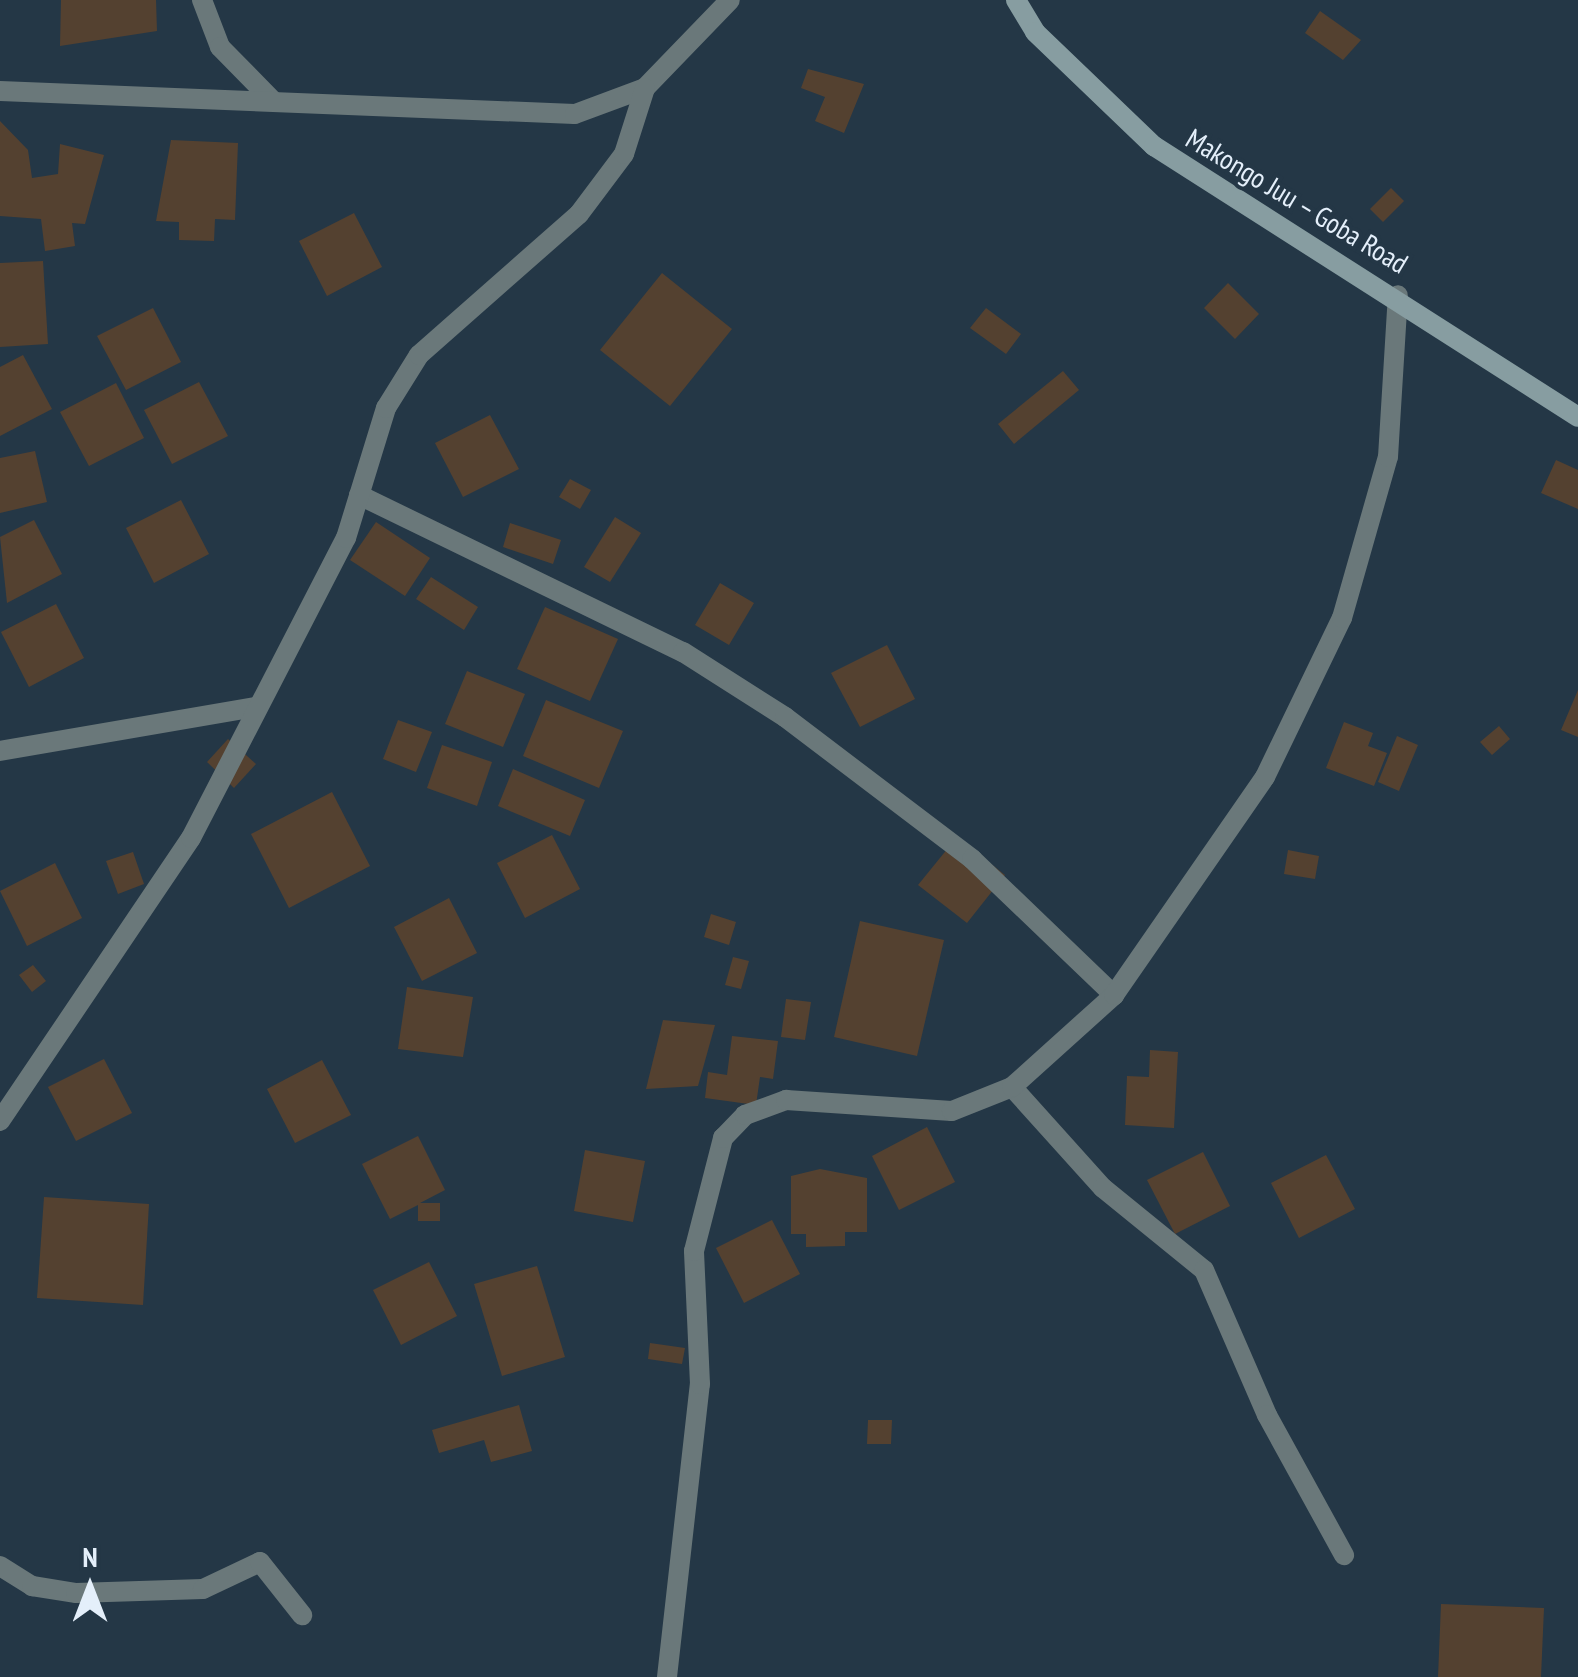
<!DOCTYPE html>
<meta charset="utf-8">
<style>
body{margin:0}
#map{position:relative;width:1578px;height:1677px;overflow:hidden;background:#243746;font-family:"PT Sans Narrow",sans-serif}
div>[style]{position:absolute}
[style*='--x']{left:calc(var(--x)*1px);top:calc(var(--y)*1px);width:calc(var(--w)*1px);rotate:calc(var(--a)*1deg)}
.building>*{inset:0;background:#544130}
.street>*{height:20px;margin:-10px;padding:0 10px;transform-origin:10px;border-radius:10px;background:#6a787a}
.secondary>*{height:20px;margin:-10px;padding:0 10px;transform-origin:10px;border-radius:10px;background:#879da1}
span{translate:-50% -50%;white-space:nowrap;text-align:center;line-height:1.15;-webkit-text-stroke:8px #243746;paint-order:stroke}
.street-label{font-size:28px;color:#e4effa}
.north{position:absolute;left:40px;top:1537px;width:100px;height:100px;-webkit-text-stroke:8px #243746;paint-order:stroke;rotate:0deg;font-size:28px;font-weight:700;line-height:40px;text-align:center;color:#e4effa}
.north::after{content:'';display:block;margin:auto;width:35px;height:45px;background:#e4effa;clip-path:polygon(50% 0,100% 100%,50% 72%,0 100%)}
</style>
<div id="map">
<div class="building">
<div style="clip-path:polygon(61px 0,156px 0,157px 31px,60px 46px)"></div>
<div style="clip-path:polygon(1320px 11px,1361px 40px,1343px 60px,1305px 33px)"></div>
<div style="clip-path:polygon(808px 69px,864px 84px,844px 133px,815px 121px,825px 97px,801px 88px)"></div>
<div style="clip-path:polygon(0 121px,28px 150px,32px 178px,58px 174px,60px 144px,104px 155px,85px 224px,72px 223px,75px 246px,45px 251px,41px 219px,0 216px)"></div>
<div style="clip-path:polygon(171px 140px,238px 143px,235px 220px,215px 219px,214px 241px,179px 240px,179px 222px,156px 221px)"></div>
<div style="clip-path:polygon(1391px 188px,1404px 201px,1383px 222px,1370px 209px)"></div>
<div style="clip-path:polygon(354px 213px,382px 267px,327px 296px,299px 241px)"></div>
<div style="clip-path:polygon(43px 261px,48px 344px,0 347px,0 263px)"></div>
<div style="clip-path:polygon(662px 273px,732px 329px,670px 406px,600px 350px)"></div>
<div style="clip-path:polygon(1228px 283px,1259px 314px,1235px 339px,1204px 308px)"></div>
<div style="clip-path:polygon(153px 308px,181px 362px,126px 390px,97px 336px)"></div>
<div style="clip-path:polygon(986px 308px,1021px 334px,1006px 354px,970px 328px)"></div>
<div style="clip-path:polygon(23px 355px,52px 409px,0 436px,0 367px)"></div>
<div style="clip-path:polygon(1063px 371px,1079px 390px,1014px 444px,998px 424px)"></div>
<div style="clip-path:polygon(199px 382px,228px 436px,172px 464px,144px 410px)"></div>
<div style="clip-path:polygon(116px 383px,144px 438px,89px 466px,60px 412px)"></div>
<div style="clip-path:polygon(490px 415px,519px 469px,463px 497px,435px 443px)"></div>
<div style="clip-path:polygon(35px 451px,47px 502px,0 513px,0 458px)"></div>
<div style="clip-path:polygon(1556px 460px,1578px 470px,1578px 509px,1541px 493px)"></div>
<div style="clip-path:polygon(570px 479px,591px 490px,580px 509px,559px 497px)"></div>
<div style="clip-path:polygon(181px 500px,209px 554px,154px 583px,126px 528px)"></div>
<div style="clip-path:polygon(615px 517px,641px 533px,610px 582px,584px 567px)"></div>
<div style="clip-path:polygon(34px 520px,62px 574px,7px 603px,0 537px)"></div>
<div style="clip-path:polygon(376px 522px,430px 558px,405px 596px,350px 560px)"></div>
<div style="clip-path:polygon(510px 523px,561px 540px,553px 564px,503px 547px)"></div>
<div style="clip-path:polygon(431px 577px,478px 607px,464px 630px,416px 599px)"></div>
<div style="clip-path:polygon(720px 583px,754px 603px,729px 645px,695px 625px)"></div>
<div style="clip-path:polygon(56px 604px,84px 658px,29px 687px,1px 632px)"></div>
<div style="clip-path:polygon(545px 607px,618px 639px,590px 701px,517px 669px)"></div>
<div style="clip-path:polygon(887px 645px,915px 699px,860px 727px,831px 673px)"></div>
<div style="clip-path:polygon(467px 671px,525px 694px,503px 747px,445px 724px)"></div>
<div style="clip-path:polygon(1578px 690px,1578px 737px,1561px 730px)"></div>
<div style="clip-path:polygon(546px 700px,623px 731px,599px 788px,523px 756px)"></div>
<div style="clip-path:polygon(398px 720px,432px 732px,416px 772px,383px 759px)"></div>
<div style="clip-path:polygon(1344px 722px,1373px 733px,1368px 746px,1387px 753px,1374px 786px,1326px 768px)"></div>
<div style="clip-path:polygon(1499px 726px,1510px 739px,1492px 755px,1480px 742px)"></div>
<div style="clip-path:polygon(1397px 736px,1418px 745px,1399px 791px,1378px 782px)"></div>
<div style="clip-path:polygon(228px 739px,256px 764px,234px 788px,207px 762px)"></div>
<div style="clip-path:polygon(442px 745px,492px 762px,477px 806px,427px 788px)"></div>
<div style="clip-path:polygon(513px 769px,585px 800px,570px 836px,498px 806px)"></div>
<div style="clip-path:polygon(332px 792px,370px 866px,289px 908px,251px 834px)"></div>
<div style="clip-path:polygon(552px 835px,580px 889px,525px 918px,497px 863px)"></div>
<div style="clip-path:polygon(957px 837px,1005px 875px,967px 923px,918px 885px)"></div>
<div style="clip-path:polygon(1288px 850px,1319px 856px,1315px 879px,1284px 874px)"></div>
<div style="clip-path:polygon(133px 852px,144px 884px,118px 894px,106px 861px)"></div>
<div style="clip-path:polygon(55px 863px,82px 918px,27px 946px,0 891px)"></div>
<div style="clip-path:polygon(449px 898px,477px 953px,422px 981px,394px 927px)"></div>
<div style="clip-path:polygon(711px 914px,736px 922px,729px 945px,704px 937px)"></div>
<div style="clip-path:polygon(860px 921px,944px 940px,917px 1056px,834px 1037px)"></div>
<div style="clip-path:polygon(733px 957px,749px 961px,741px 989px,725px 985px)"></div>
<div style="clip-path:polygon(33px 965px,46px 981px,32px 992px,19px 975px)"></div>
<div style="clip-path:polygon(407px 987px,473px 997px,463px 1057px,398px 1049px)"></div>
<div style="clip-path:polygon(786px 999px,811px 1002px,805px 1040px,781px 1037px)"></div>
<div style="clip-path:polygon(663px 1020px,715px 1025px,698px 1086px,646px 1089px)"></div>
<div style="clip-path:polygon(732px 1036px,778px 1041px,773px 1079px,760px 1077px,756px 1105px,705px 1098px,708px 1072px,727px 1075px)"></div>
<div style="clip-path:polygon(1150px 1050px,1178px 1052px,1174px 1128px,1125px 1125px,1127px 1076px,1149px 1077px)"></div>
<div style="clip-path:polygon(104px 1059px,132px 1113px,76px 1141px,48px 1087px)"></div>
<div style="clip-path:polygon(322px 1060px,351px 1115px,295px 1143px,267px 1089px)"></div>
<div style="clip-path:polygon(927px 1127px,955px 1182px,899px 1210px,872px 1156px)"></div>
<div style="clip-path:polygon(418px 1136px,445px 1190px,420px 1203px,440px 1203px,440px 1221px,418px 1221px,418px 1205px,390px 1219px,362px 1164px)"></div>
<div style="clip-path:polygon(585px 1150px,645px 1161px,633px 1222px,574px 1211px)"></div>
<div style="clip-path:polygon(1203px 1152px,1230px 1206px,1175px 1234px,1147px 1180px)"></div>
<div style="clip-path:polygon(1326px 1155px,1355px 1209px,1299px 1238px,1271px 1183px)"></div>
<div style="clip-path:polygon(820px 1169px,867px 1178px,867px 1232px,845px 1232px,845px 1246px,806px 1247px,806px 1234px,791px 1234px,791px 1176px)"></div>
<div style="clip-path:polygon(44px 1197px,149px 1204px,143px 1305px,37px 1298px)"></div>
<div style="clip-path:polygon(772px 1220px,800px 1274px,744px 1303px,716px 1248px)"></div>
<div style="clip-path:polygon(429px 1262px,457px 1316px,401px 1345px,373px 1290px)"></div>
<div style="clip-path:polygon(537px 1266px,565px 1357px,502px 1376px,474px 1284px)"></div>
<div style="clip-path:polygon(650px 1343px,685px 1348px,682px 1364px,648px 1359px)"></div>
<div style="clip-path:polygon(519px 1405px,532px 1451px,491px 1462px,484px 1440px,439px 1453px,432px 1430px)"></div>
<div style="clip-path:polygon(868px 1420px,892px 1420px,891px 1444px,867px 1444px)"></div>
<div style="clip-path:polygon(1441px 1604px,1544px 1608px,1541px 1677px,1438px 1677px)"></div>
</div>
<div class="street">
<div style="--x:202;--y:0;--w:50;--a:69"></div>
<div style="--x:220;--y:47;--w:76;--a:45.5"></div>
<div style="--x:0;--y:91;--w:575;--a:2.29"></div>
<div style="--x:575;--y:114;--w:75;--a:-20.4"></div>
<div style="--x:645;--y:88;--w:122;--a:-46"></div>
<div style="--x:359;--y:495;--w:360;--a:25.9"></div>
<div style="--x:683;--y:652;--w:121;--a:32.5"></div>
<div style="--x:785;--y:717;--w:235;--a:37.2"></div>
<div style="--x:972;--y:859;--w:197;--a:43.8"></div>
<div style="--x:0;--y:751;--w:260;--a:-9.8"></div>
<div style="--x:1012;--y:1087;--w:136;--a:48"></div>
<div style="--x:1103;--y:1188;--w:130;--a:39.1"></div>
<div style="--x:1204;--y:1270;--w:158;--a:66.5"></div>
<div style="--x:1267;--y:1415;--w:160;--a:61.2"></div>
<div style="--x:0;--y:1121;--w:341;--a:-56"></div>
<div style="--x:191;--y:838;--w:338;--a:-62.7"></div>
<div style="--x:346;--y:538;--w:136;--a:-72.9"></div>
<div style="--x:386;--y:408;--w:62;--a:-58.1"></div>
<div style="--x:419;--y:355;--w:213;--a:-41.4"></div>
<div style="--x:579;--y:214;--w:75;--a:-53.1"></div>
<div style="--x:624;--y:154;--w:69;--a:-72.3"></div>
<div style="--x:0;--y:1566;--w:38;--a:32"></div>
<div style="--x:32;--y:1586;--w:45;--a:9"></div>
<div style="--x:76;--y:1593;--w:127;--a:-1.8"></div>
<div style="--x:203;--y:1589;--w:63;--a:-25.3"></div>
<div style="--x:260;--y:1562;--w:68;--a:51.6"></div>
<div style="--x:667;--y:1677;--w:295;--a:-83.6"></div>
<div style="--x:700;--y:1384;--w:133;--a:-92.6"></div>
<div style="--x:694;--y:1251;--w:117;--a:-75.6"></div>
<div style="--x:723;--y:1138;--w:32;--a:-46"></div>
<div style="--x:745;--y:1115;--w:44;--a:-20.1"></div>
<div style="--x:786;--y:1100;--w:166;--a:3.8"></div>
<div style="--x:952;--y:1111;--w:65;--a:-21.8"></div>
<div style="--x:1012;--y:1087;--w:137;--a:-42"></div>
<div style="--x:1114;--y:995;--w:265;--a:-55.3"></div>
<div style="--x:1265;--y:777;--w:177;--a:-64.2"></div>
<div style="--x:1342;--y:618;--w:167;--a:-74.1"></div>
<div style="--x:1388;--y:457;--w:162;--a:-86.5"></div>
</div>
<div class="secondary">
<div style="--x:1016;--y:0;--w:37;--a:59"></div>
<div style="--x:1035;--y:32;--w:165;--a:43.8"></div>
<div style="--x:1154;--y:146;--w:503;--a:32.58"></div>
</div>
<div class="street-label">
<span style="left:1297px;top:201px;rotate:31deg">Makongo Juu – Goba Road</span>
</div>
<div class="north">N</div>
</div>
